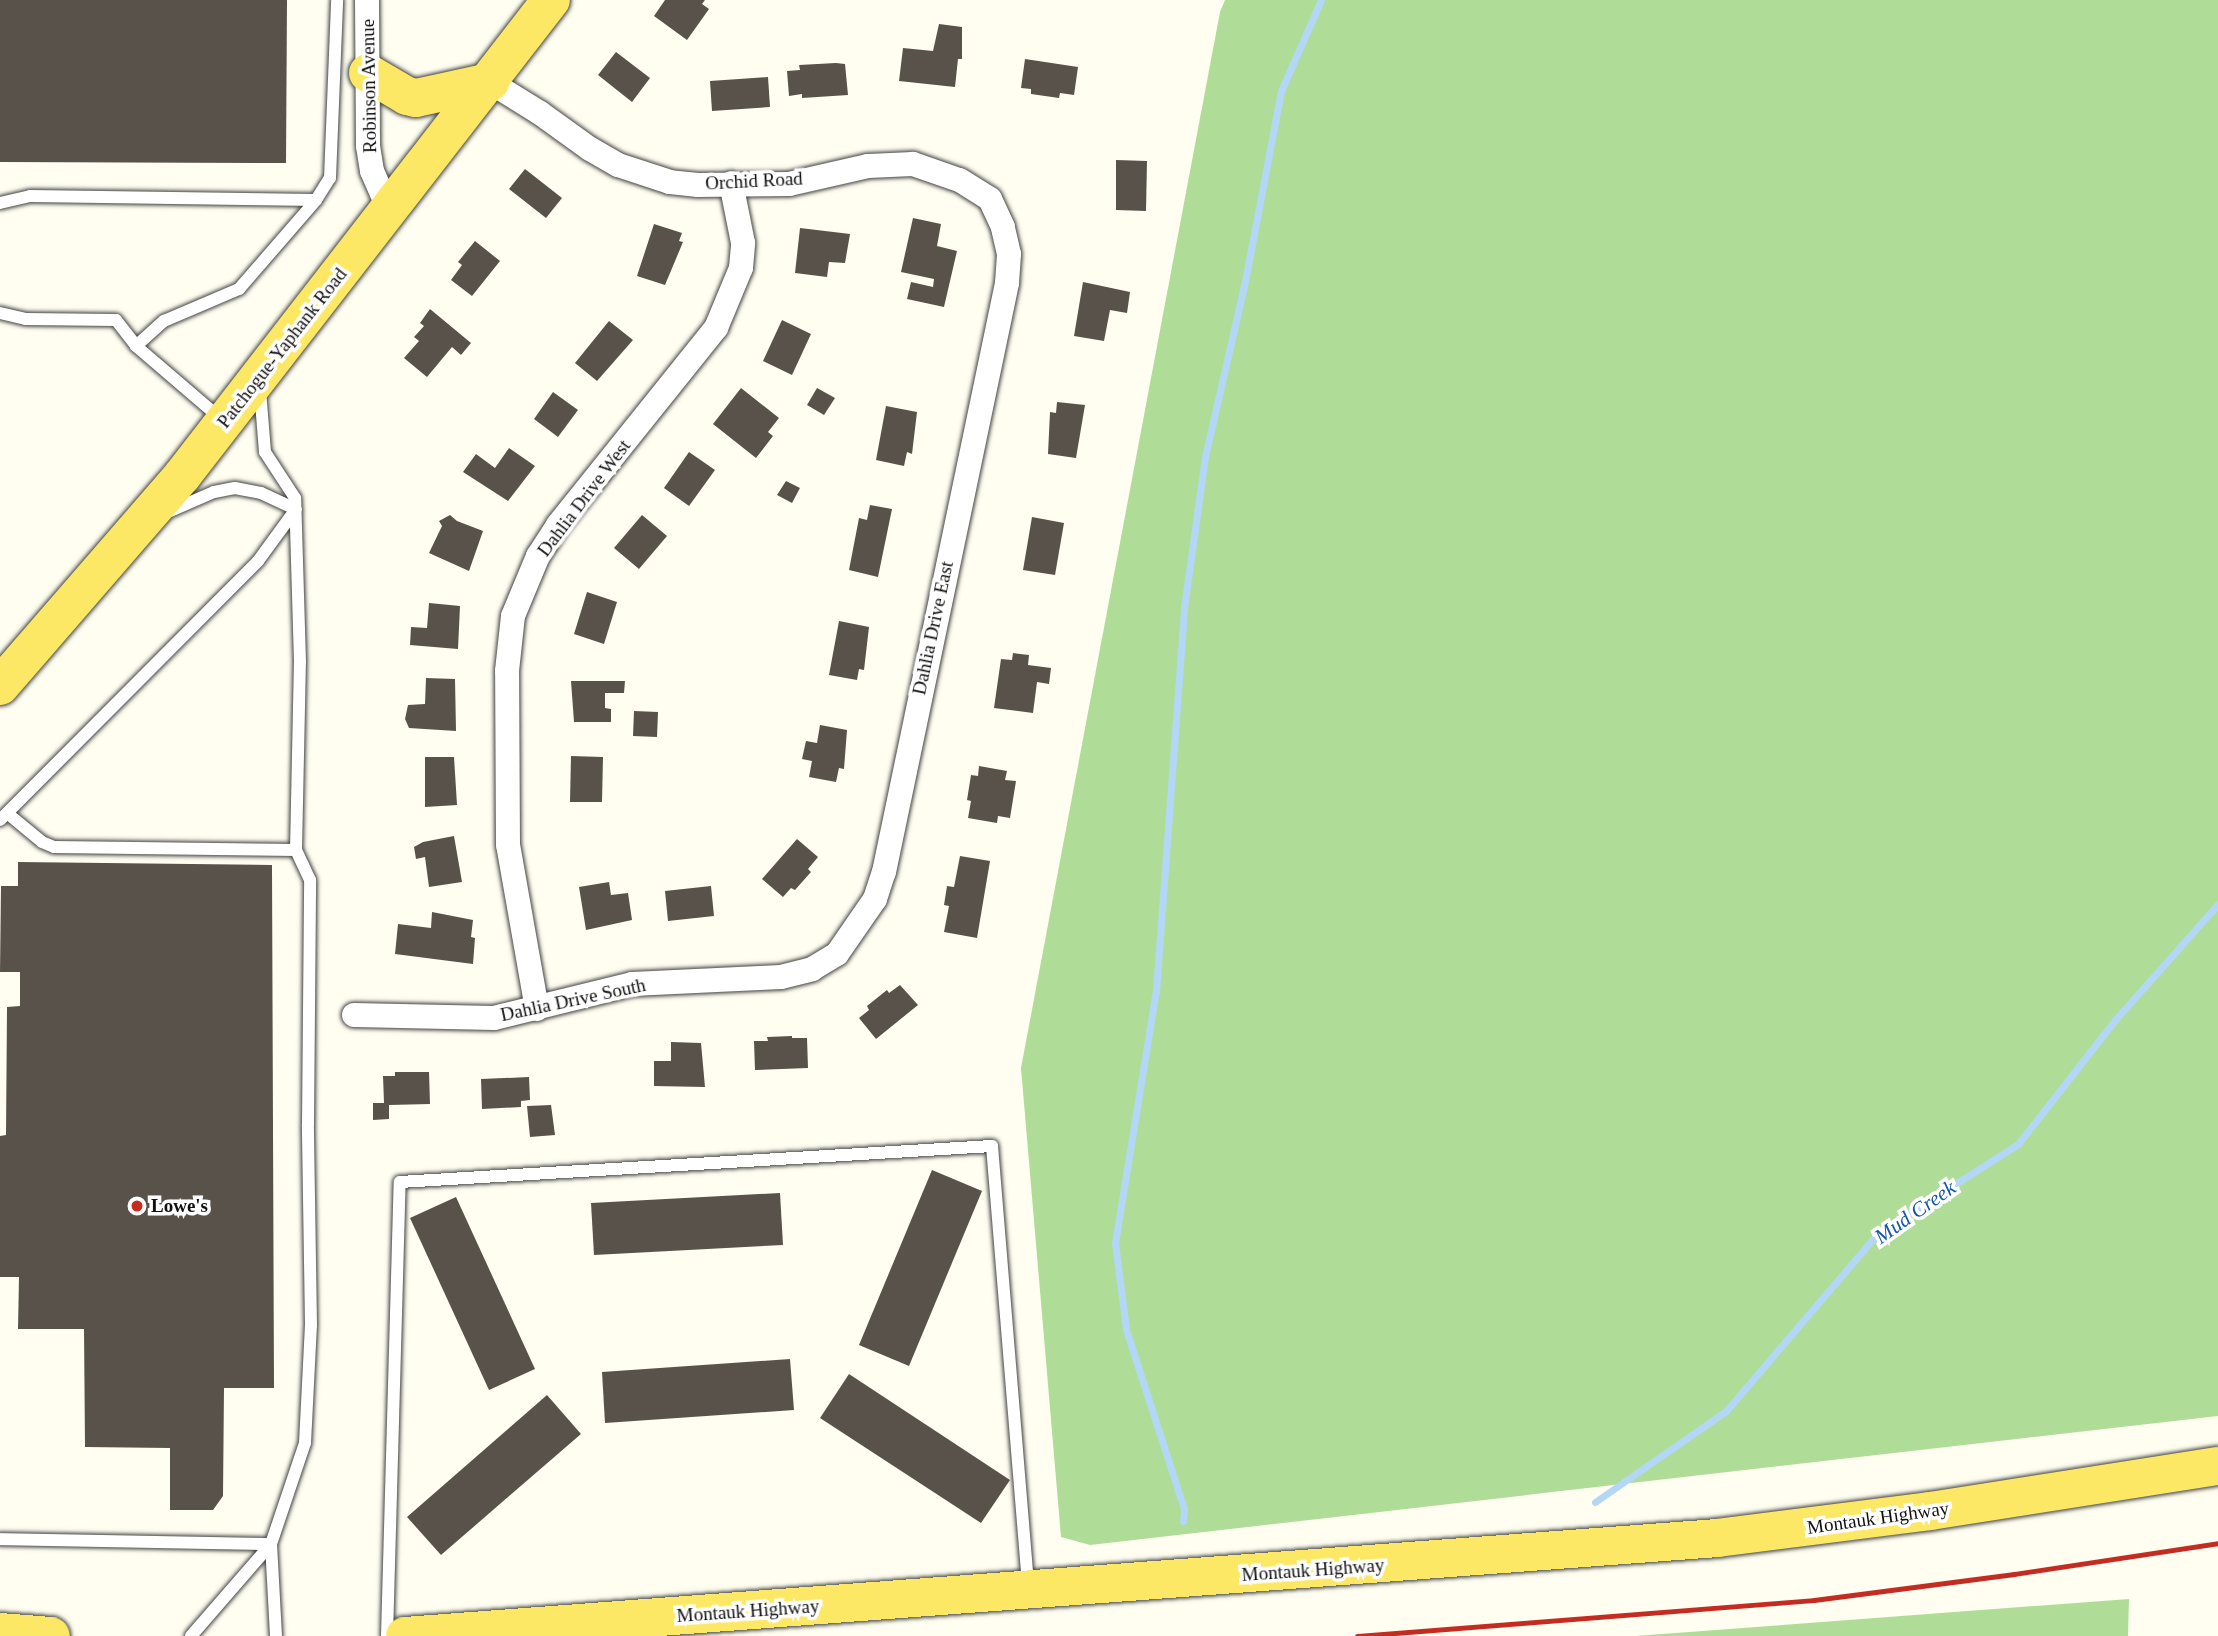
<!DOCTYPE html>
<style>
body{margin:0}
#map{position:relative;width:2218px;height:1636px;overflow:hidden;background:#fffef1;font-family:Georgia,serif}
div>[style]{position:absolute}
[style*='--x']{left:calc(var(--x)*1px);top:calc(var(--y)*1px);width:calc(var(--w)*1px);rotate:calc(var(--a)*1deg)}
.forest>*{inset:0;background:#afdd98}
.stream>*{height:7px;margin:-3.5px;padding:0 3.5px;transform-origin:3.5px;border-radius:3.5px;background:#b4d7f8}
.building>*{inset:0;background:#58524b}
.roads{filter:drop-shadow(0 0 2px #424242) drop-shadow(0 0 2px #424242)}
.lane>*{height:12px;margin:-6px;padding:0 6px;transform-origin:6px;border-radius:6px;background:#fff}
.street>*{height:24px;margin:-12px;padding:0 12px;transform-origin:12px;border-radius:12px;background:#fff}
.primary>*{height:38px;margin:-19px;padding:0 19px;transform-origin:19px;border-radius:19px;background:#fce864}
.rail>*{height:5px;margin:-2.5px;padding:0 2.5px;transform-origin:2.5px;border-radius:2.5px;background:#c42c22}
.dots>*{width:19px;height:19px;translate:-50% -50%;box-sizing:border-box;border:4px solid #fff;border-radius:50%}
span{translate:-50% -50%;white-space:nowrap;text-align:center;line-height:1.15;-webkit-text-stroke:7px #fff;paint-order:stroke}
.street-label{font-size:19px;color:#0f0f0f}
.poi-label{font-size:19px;color:#0f0f0f;font-weight:700}
.left{translate:0 -50%;text-align:left}
.water-label{font-size:21px;color:#1356a6;font-style:italic}
</style>
<div id="map">
<div class="forest">
<div style="clip-path:polygon(1225px 0,2218px 0,2218px 1416px,1090px 1545px,1061px 1537px,1021px 1068px,1220px 12px)"></div>
<div style="clip-path:polygon(2129px 1599px,2128px 1636px,1635px 1636px,1782px 1625px)"></div>
</div>
<div class="stream">
<div style="--x:1595;--y:1502;--w:160;--a:-34.8"></div>
<div style="--x:1726;--y:1411;--w:234;--a:-49.5"></div>
<div style="--x:1878;--y:1233;--w:166;--a:-32.4"></div>
<div style="--x:2018;--y:1144;--w:157;--a:-52"></div>
<div style="--x:2115;--y:1020;--w:155;--a:-48.4"></div>
<div style="--x:1183;--y:1521;--w:12;--a:-85"></div>
<div style="--x:1184;--y:1509;--w:189;--a:-107.9"></div>
<div style="--x:1126;--y:1329;--w:87;--a:-97.3"></div>
<div style="--x:1115;--y:1243;--w:255;--a:-80.8"></div>
<div style="--x:1156;--y:991;--w:384;--a:-85.8"></div>
<div style="--x:1184;--y:608;--w:152;--a:-82.1"></div>
<div style="--x:1205;--y:457;--w:186;--a:-77.2"></div>
<div style="--x:1246;--y:276;--w:188;--a:-79.3"></div>
<div style="--x:1281;--y:91;--w:99;--a:-66.3"></div>
</div>
<div class="building">
<div style="clip-path:polygon(0 0,287px 0,286px 163px,0 162px)"></div>
<div style="clip-path:polygon(665px 0,705px 0,702px 4px,709px 9px,687px 40px,654px 16px)"></div>
<div style="clip-path:polygon(939px 24px,962px 27px,962px 59px,958px 59px,955px 87px,899px 81px,903px 48px,933px 51px)"></div>
<div style="clip-path:polygon(616px 52px,650px 78px,632px 102px,598px 75px)"></div>
<div style="clip-path:polygon(1025px 59px,1078px 67px,1074px 95px,1060px 93px,1059px 98px,1031px 94px,1031px 89px,1021px 88px)"></div>
<div style="clip-path:polygon(836px 63px,845px 64px,848px 95px,802px 98px,802px 94px,789px 96px,787px 71px,800px 70px,799px 65px)"></div>
<div style="clip-path:polygon(768px 77px,770px 107px,712px 111px,710px 81px)"></div>
<div style="clip-path:polygon(1116px 160px,1147px 161px,1146px 211px,1116px 210px)"></div>
<div style="clip-path:polygon(525px 169px,562px 198px,546px 218px,509px 189px)"></div>
<div style="clip-path:polygon(913px 218px,941px 224px,937px 246px,957px 251px,944px 307px,907px 299px,911px 282px,933px 287px,934px 279px,901px 272px)"></div>
<div style="clip-path:polygon(654px 224px,682px 233px,679px 241px,683px 242px,665px 285px,637px 276px)"></div>
<div style="clip-path:polygon(800px 228px,850px 234px,845px 263px,829px 262px,827px 277px,795px 273px)"></div>
<div style="clip-path:polygon(475px 241px,500px 261px,472px 296px,451px 280px,462px 265px,458px 262px)"></div>
<div style="clip-path:polygon(1083px 282px,1130px 292px,1127px 313px,1110px 310px,1104px 341px,1074px 336px)"></div>
<div style="clip-path:polygon(430px 309px,471px 343px,461px 355px,452px 347px,427px 377px,404px 358px,419px 341px,414px 337px,424px 326px,420px 323px)"></div>
<div style="clip-path:polygon(782px 320px,811px 334px,792px 375px,763px 361px)"></div>
<div style="clip-path:polygon(609px 321px,633px 340px,597px 381px,575px 363px)"></div>
<div style="clip-path:polygon(741px 388px,779px 418px,768px 432px,773px 436px,756px 458px,713px 424px)"></div>
<div style="clip-path:polygon(817px 388px,835px 398px,824px 415px,807px 405px)"></div>
<div style="clip-path:polygon(553px 392px,578px 410px,558px 437px,534px 419px)"></div>
<div style="clip-path:polygon(1057px 402px,1085px 405px,1076px 458px,1048px 454px,1050px 412px,1056px 413px)"></div>
<div style="clip-path:polygon(886px 406px,917px 412px,912px 454px,907px 452px,904px 466px,876px 460px)"></div>
<div style="clip-path:polygon(509px 448px,535px 466px,508px 501px,463px 472px,476px 454px,495px 468px)"></div>
<div style="clip-path:polygon(689px 452px,715px 470px,689px 506px,664px 488px)"></div>
<div style="clip-path:polygon(786px 481px,800px 488px,792px 503px,777px 495px)"></div>
<div style="clip-path:polygon(870px 505px,892px 509px,878px 577px,849px 570px,859px 518px,867px 520px)"></div>
<div style="clip-path:polygon(450px 515px,457px 521px,483px 531px,469px 571px,429px 553px,442px 526px,439px 521px)"></div>
<div style="clip-path:polygon(642px 515px,667px 536px,639px 569px,614px 548px)"></div>
<div style="clip-path:polygon(1032px 517px,1064px 523px,1055px 575px,1023px 570px)"></div>
<div style="clip-path:polygon(587px 592px,617px 602px,604px 644px,574px 634px)"></div>
<div style="clip-path:polygon(429px 603px,460px 606px,458px 649px,410px 645px,411px 627px,427px 628px)"></div>
<div style="clip-path:polygon(839px 621px,869px 627px,864px 670px,859px 669px,857px 680px,829px 675px)"></div>
<div style="clip-path:polygon(1013px 653px,1029px 655px,1028px 665px,1051px 668px,1049px 684px,1037px 682px,1033px 713px,994px 708px,1001px 659px,1012px 660px)"></div>
<div style="clip-path:polygon(426px 678px,455px 679px,456px 731px,409px 728px,405px 719px,408px 705px,425px 704px)"></div>
<div style="clip-path:polygon(571px 681px,625px 681px,624px 693px,605px 693px,605px 708px,611px 709px,611px 722px,574px 722px)"></div>
<div style="clip-path:polygon(634px 711px,658px 712px,657px 737px,633px 736px)"></div>
<div style="clip-path:polygon(820px 725px,847px 730px,844px 769px,839px 768px,836px 782px,809px 777px,812px 761px,802px 759px,806px 741px,817px 743px)"></div>
<div style="clip-path:polygon(571px 756px,603px 757px,602px 802px,570px 802px)"></div>
<div style="clip-path:polygon(425px 757px,454px 757px,457px 805px,425px 807px)"></div>
<div style="clip-path:polygon(979px 766px,1007px 771px,1005px 780px,1016px 781px,1010px 818px,998px 816px,997px 823px,968px 818px,971px 801px,967px 800px,971px 775px,978px 776px)"></div>
<div style="clip-path:polygon(454px 836px,462px 882px,429px 887px,425px 857px,416px 859px,414px 847px,423px 842px)"></div>
<div style="clip-path:polygon(797px 839px,818px 857px,808px 869px,811px 872px,795px 890px,791px 888px,783px 897px,762px 879px)"></div>
<div style="clip-path:polygon(960px 856px,990px 861px,977px 938px,944px 932px,949px 906px,944px 905px,947px 886px,954px 887px)"></div>
<div style="clip-path:polygon(18px 862px,272px 865px,274px 1388px,224px 1388px,223px 1496px,213px 1510px,170px 1510px,170px 1448px,85px 1447px,84px 1329px,18px 1329px,19px 1277px,0 1277px,0 1136px,6px 1135px,7px 1007px,20px 1006px,20px 972px,0 972px,1px 886px,18px 886px)"></div>
<div style="clip-path:polygon(609px 882px,611px 895px,628px 893px,632px 920px,586px 930px,579px 887px)"></div>
<div style="clip-path:polygon(711px 886px,714px 916px,668px 921px,665px 891px)"></div>
<div style="clip-path:polygon(432px 912px,473px 920px,471px 937px,475px 938px,473px 964px,395px 954px,398px 924px,431px 928px)"></div>
<div style="clip-path:polygon(900px 985px,918px 1005px,876px 1039px,859px 1018px,869px 1010px,867px 1006px,887px 990px,889px 993px)"></div>
<div style="clip-path:polygon(792px 1036px,792px 1038px,807px 1038px,808px 1068px,755px 1070px,754px 1041px,768px 1041px,767px 1037px)"></div>
<div style="clip-path:polygon(671px 1042px,701px 1043px,705px 1087px,654px 1086px,654px 1061px,671px 1061px)"></div>
<div style="clip-path:polygon(395px 1072px,429px 1072px,430px 1104px,389px 1105px,389px 1119px,373px 1120px,373px 1103px,384px 1103px,383px 1076px,395px 1076px)"></div>
<div style="clip-path:polygon(529px 1077px,530px 1100px,521px 1101px,521px 1107px,482px 1109px,481px 1079px)"></div>
<div style="clip-path:polygon(551px 1105px,555px 1135px,530px 1137px,527px 1106px)"></div>
<div style="clip-path:polygon(932px 1170px,982px 1191px,909px 1366px,859px 1345px)"></div>
<div style="clip-path:polygon(780px 1193px,783px 1245px,594px 1255px,591px 1203px)"></div>
<div style="clip-path:polygon(456px 1197px,535px 1369px,489px 1390px,410px 1218px)"></div>
<div style="clip-path:polygon(790px 1359px,794px 1410px,605px 1423px,602px 1372px)"></div>
<div style="clip-path:polygon(849px 1374px,1010px 1480px,981px 1523px,820px 1418px)"></div>
<div style="clip-path:polygon(547px 1395px,581px 1434px,441px 1555px,407px 1517px)"></div>
</div>
<div class="roads">
<div class="lane">
<div style="--x:0;--y:203;--w:31;--a:-13"></div>
<div style="--x:30;--y:196;--w:286;--a:0.8"></div>
<div style="--x:0;--y:313;--w:27;--a:13"></div>
<div style="--x:26;--y:319;--w:90;--a:0.6"></div>
<div style="--x:116;--y:320;--w:33;--a:52"></div>
<div style="--x:220;--y:418;--w:111;--a:-139.4"></div>
<div style="--x:136;--y:346;--w:38;--a:-42"></div>
<div style="--x:164;--y:321;--w:82;--a:-23.1"></div>
<div style="--x:239;--y:289;--w:118;--a:-49.1"></div>
<div style="--x:316;--y:200;--w:26;--a:-58"></div>
<div style="--x:330;--y:178;--w:178;--a:-87.7"></div>
<div style="--x:168;--y:512;--w:50;--a:-23.5"></div>
<div style="--x:214;--y:492;--w:21;--a:-11"></div>
<div style="--x:235;--y:488;--w:26;--a:11"></div>
<div style="--x:261;--y:493;--w:38;--a:25"></div>
<div style="--x:7;--y:813;--w:45;--a:39.6"></div>
<div style="--x:42;--y:842;--w:13;--a:23"></div>
<div style="--x:54;--y:847;--w:242;--a:0.7"></div>
<div style="--x:296;--y:850;--w:188;--a:-88.8"></div>
<div style="--x:300;--y:662;--w:164;--a:-91.7"></div>
<div style="--x:295;--y:498;--w:55;--a:-123.1"></div>
<div style="--x:265;--y:452;--w:62;--a:-94.6"></div>
<div style="--x:0;--y:820;--w:366;--a:-45.1"></div>
<div style="--x:258;--y:561;--w:64;--a:-53.8"></div>
<div style="--x:0;--y:1539;--w:271;--a:1.1"></div>
<div style="--x:191;--y:1636;--w:122;--a:-49"></div>
<div style="--x:276;--y:1636;--w:92;--a:-93.1"></div>
<div style="--x:271;--y:1544;--w:107;--a:-71.4"></div>
<div style="--x:305;--y:1443;--w:118;--a:-87.1"></div>
<div style="--x:311;--y:1325;--w:201;--a:-90.9"></div>
<div style="--x:308;--y:1124;--w:244;--a:-89.5"></div>
<div style="--x:310;--y:880;--w:33;--a:-115"></div>
<div style="--x:387;--y:1636;--w:454;--a:-88.4"></div>
<div style="--x:400;--y:1182;--w:593;--a:-3.48"></div>
<div style="--x:992;--y:1146;--w:442;--a:85.3"></div>
</div>
<div class="street">
<div style="--x:367;--y:0;--w:146;--a:89.6"></div>
<div style="--x:368;--y:146;--w:25;--a:81"></div>
<div style="--x:372;--y:171;--w:43;--a:66.4"></div>
<div style="--x:537;--y:1009;--w:167;--a:-100"></div>
<div style="--x:508;--y:845;--w:174;--a:-90.3"></div>
<div style="--x:507;--y:671;--w:55;--a:-83.8"></div>
<div style="--x:513;--y:616;--w:65;--a:-67.4"></div>
<div style="--x:538;--y:556;--w:37;--a:-57"></div>
<div style="--x:558;--y:525;--w:253;--a:-51.3"></div>
<div style="--x:716;--y:328;--w:65;--a:-67.4"></div>
<div style="--x:741;--y:268;--w:25;--a:-85"></div>
<div style="--x:743;--y:243;--w:61;--a:-101.3"></div>
<div style="--x:354;--y:1015;--w:140;--a:1.2"></div>
<div style="--x:494;--y:1018;--w:142;--a:-13.8"></div>
<div style="--x:632;--y:984;--w:149;--a:-2.7"></div>
<div style="--x:781;--y:977;--w:32;--a:-14"></div>
<div style="--x:812;--y:969;--w:29;--a:-31"></div>
<div style="--x:837;--y:954;--w:67;--a:-55.4"></div>
<div style="--x:875;--y:899;--w:28;--a:-72"></div>
<div style="--x:884;--y:872;--w:602;--a:-78.2"></div>
<div style="--x:1007;--y:283;--w:29;--a:-86"></div>
<div style="--x:1009;--y:254;--w:28;--a:-103"></div>
<div style="--x:1003;--y:227;--w:31;--a:-115"></div>
<div style="--x:990;--y:199;--w:36;--a:-148"></div>
<div style="--x:959;--y:180;--w:49;--a:-160.8"></div>
<div style="--x:913;--y:164;--w:45;--a:177.5"></div>
<div style="--x:868;--y:166;--w:81;--a:167.2"></div>
<div style="--x:789;--y:184;--w:91;--a:179.4"></div>
<div style="--x:698;--y:185;--w:28;--a:-174"></div>
<div style="--x:670;--y:182;--w:55;--a:-161.9"></div>
<div style="--x:618;--y:165;--w:32;--a:-150"></div>
<div style="--x:590;--y:149;--w:62;--a:-144.2"></div>
<div style="--x:540;--y:113;--w:59;--a:-148.2"></div>
</div>
<div class="primary">
<div style="--x:368;--y:73;--w:45;--a:30.5"></div>
<div style="--x:407;--y:96;--w:9;--a:13"></div>
<div style="--x:416;--y:98;--w:76;--a:-12.2"></div>
<div style="--x:0;--y:686;--w:278;--a:-49.1"></div>
<div style="--x:182;--y:476;--w:602;--a:-52.22"></div>
<div style="--x:0;--y:1632;--w:51;--a:4.5"></div>
<div style="--x:405;--y:1636;--w:1316;--a:-4.27"></div>
<div style="--x:1717;--y:1538;--w:215;--a:-7.2"></div>
<div style="--x:1930;--y:1511;--w:291;--a:-8.9"></div>
</div>
</div>
<div class="rail">
<div style="--x:1357;--y:1636;--w:458;--a:-4.5"></div>
<div style="--x:1814;--y:1600;--w:202;--a:-7.4"></div>
<div style="--x:2014;--y:1574;--w:206;--a:-8.6"></div>
</div>
<div class="dots">
<div style="left:137px;top:1206px;background:#c42c22"></div>
</div>
<div class="street-label">
<span style="left:369px;top:86px;rotate:-91deg">Robinson Avenue</span>
<span style="left:754px;top:181px;rotate:-3deg">Orchid Road</span>
<span style="left:282px;top:348px;rotate:-52deg">Patchogue-Yaphank Road</span>
<span style="left:584px;top:498px;rotate:-53deg">Dahlia Drive West</span>
<span style="left:933px;top:628px;rotate:-78deg">Dahlia Drive East</span>
<span style="left:573px;top:1000px;rotate:-12deg">Dahlia Drive South</span>
<span style="left:1878px;top:1518px;rotate:-8deg">Montauk Highway</span>
<span style="left:1313px;top:1570px;rotate:-4deg">Montauk Highway</span>
<span style="left:748px;top:1611px;rotate:-4deg">Montauk Highway</span>
</div>
<div class="poi-label">
<span class="left" style="left:151px;top:1206px">Lowe's</span>
</div>
<div class="water-label">
<span style="left:1915px;top:1212px;rotate:-35deg">Mud Creek</span>
</div>
</div>
